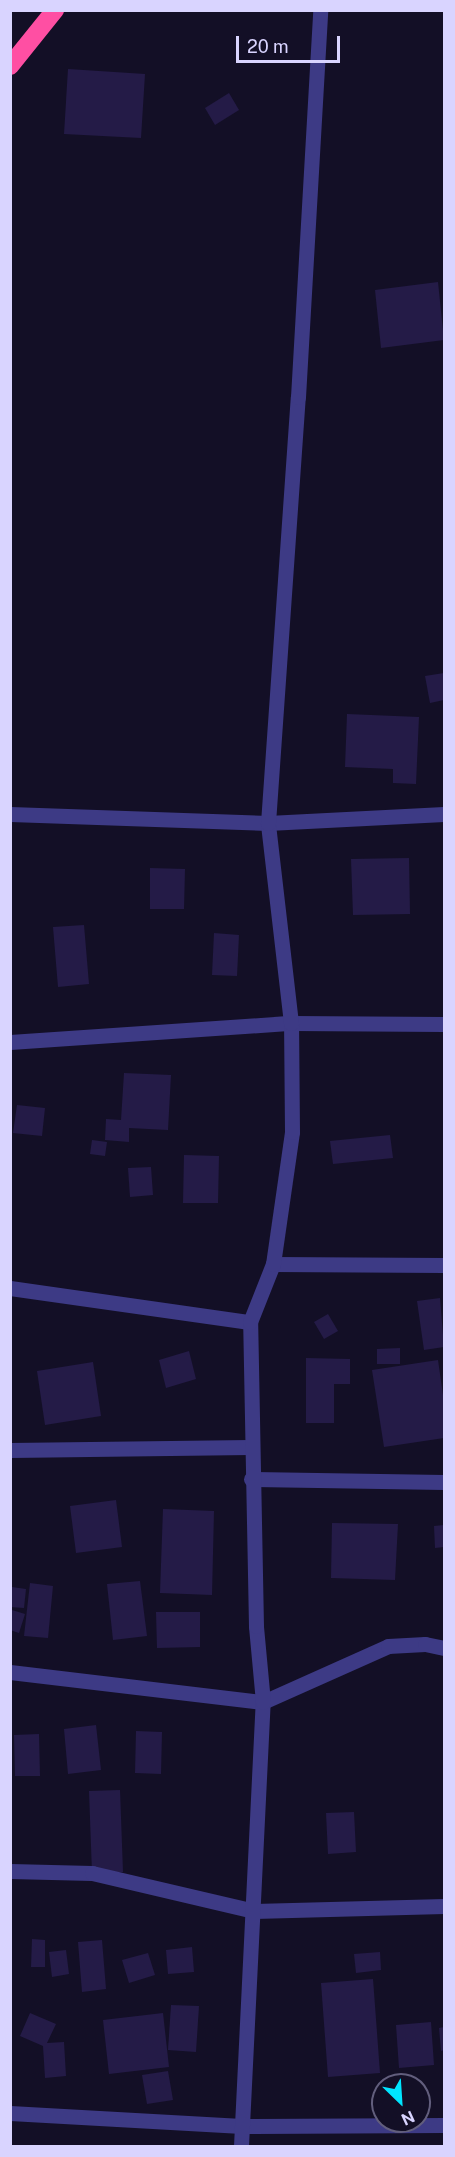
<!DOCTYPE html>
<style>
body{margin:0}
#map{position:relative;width:455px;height:2157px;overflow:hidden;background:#130f26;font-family:"Public Sans",sans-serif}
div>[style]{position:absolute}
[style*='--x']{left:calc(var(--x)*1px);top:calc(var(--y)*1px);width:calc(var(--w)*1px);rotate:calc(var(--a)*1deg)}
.building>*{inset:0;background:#241b47}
.minor>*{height:15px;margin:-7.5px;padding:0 7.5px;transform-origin:7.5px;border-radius:7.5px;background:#3d3a85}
.highway>*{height:18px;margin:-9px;padding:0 9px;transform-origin:9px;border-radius:9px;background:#ff4fa3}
span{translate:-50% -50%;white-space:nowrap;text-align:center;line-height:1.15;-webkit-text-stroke:4.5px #130f26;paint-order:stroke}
.frame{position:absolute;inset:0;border:12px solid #d9d4ff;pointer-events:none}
.north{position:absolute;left:371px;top:2073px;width:60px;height:60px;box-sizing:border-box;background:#130f26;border:2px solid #625e7d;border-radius:50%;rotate:155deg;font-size:16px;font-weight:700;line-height:24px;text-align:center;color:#d9d4ff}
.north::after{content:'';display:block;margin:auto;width:21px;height:27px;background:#00e5ff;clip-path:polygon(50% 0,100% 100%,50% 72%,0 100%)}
.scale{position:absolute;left:236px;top:36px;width:104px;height:27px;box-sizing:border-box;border:3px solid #d9d4ff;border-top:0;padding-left:8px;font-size:18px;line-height:21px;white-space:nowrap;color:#d9d4ff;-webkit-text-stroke:4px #130f26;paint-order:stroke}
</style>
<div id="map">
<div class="building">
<div style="clip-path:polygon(68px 69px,145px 74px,141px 138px,64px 134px)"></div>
<div style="clip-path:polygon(229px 93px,239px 110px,215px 125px,205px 108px)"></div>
<div style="clip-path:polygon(438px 282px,444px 340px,381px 348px,375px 290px)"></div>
<div style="clip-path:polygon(444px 673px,444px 700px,430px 703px,425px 676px)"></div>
<div style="clip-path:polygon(347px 714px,419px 717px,416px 784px,393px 783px,393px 769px,345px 767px)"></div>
<div style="clip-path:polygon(409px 858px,410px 914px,353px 915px,351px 859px)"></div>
<div style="clip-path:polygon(150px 868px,185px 869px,184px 909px,150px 909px)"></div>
<div style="clip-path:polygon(84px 925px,89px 984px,58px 987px,53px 927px)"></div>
<div style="clip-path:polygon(214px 933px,239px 935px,237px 976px,212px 975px)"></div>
<div style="clip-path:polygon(124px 1073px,171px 1075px,168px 1130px,129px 1128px,129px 1142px,105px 1140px,106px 1119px,121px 1120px)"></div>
<div style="clip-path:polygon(17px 1105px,45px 1108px,42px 1136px,13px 1133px)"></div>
<div style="clip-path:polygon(390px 1135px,393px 1158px,333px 1164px,330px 1141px)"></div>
<div style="clip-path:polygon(92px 1140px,107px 1142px,105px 1156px,90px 1154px)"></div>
<div style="clip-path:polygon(184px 1155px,219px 1156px,218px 1203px,183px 1203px)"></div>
<div style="clip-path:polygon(151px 1167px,153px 1195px,130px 1197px,128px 1168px)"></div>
<div style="clip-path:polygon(440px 1298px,444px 1347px,424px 1350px,417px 1301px)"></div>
<div style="clip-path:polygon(328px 1314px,338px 1331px,324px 1339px,314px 1322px)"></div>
<div style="clip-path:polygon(400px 1348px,400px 1364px,377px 1364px,377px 1349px)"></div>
<div style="clip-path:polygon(189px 1351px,196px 1379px,166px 1388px,159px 1360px)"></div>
<div style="clip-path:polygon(306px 1358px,350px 1359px,350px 1384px,334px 1384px,334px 1423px,306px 1423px)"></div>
<div style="clip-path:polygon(438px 1360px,444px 1402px,444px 1438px,384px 1447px,372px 1370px)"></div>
<div style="clip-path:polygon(93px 1362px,101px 1416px,45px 1425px,37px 1371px)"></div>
<div style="clip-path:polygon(116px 1500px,122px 1547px,76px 1553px,70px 1506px)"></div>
<div style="clip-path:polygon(163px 1509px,214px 1511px,212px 1595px,160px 1593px)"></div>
<div style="clip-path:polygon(332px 1523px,398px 1524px,395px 1580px,331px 1578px)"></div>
<div style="clip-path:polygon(444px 1525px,444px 1547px,435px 1548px,434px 1526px)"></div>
<div style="clip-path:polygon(140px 1581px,147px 1636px,113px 1640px,107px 1584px)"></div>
<div style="clip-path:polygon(30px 1583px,53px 1586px,48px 1638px,24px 1636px)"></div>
<div style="clip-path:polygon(12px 1587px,26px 1589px,24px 1608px,10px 1607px)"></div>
<div style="clip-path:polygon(12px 1610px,25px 1614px,19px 1633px,10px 1630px)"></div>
<div style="clip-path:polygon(156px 1612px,200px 1612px,200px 1647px,157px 1648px)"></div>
<div style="clip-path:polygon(96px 1725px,101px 1770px,68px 1774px,64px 1729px)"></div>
<div style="clip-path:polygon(136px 1731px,162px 1732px,161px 1774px,135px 1773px)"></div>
<div style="clip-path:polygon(39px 1734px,40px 1776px,15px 1776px,14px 1735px)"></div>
<div style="clip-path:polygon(120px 1790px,123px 1872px,92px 1873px,89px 1791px)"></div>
<div style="clip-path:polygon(354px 1812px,356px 1852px,328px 1854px,326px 1813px)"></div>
<div style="clip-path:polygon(32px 1939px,45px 1940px,45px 1967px,31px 1967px)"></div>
<div style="clip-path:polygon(102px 1940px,106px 1989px,82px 1992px,78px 1942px)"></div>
<div style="clip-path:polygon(192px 1947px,194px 1972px,168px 1974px,166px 1950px)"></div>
<div style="clip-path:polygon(66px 1950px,69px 1974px,52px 1977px,49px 1952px)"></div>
<div style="clip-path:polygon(380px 1952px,381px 1970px,356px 1973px,354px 1954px)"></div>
<div style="clip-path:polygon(148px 1953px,155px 1975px,129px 1983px,122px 1960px)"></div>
<div style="clip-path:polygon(373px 1979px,380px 2073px,328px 2077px,321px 1983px)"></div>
<div style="clip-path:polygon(171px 2005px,199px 2006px,196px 2052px,168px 2050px)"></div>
<div style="clip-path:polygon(30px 2013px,56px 2024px,47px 2043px,64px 2042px,66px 2076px,45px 2078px,43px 2046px,20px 2036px)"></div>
<div style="clip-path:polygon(163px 2013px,169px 2067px,109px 2074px,103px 2020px)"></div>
<div style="clip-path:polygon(431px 2022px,434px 2065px,399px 2068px,396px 2025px)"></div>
<div style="clip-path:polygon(444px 2027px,444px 2050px,441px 2051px,439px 2028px)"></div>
<div style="clip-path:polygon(168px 2071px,173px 2100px,147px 2104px,142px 2075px)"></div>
</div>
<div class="minor">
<div style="--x:10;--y:814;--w:258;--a:2"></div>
<div style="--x:268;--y:823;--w:176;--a:-2.9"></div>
<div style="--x:10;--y:1042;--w:282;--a:-3.9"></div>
<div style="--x:291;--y:1023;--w:153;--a:0.4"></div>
<div style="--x:273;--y:1264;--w:171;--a:0.3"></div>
<div style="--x:10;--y:1288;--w:242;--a:8.1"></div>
<div style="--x:10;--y:1450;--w:240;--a:-0.7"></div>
<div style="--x:251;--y:1479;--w:193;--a:0.9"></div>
<div style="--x:10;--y:1672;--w:255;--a:6.8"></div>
<div style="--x:263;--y:1702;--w:137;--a:-24.1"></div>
<div style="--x:388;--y:1646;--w:37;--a:-3"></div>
<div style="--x:425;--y:1644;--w:19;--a:12"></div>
<div style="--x:10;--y:1871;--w:82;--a:1.4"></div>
<div style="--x:92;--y:1873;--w:166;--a:13.2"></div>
<div style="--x:254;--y:1911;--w:190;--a:-1.5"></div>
<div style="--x:10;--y:2113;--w:232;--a:3.2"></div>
<div style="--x:242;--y:2126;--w:202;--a:-0.3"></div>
<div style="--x:241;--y:2146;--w:445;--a:-87.2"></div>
<div style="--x:263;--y:1702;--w:76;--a:-95.3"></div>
<div style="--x:256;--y:1626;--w:304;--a:-91.1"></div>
<div style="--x:250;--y:1322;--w:62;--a:-68.4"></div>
<div style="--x:273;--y:1264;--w:133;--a:-81.8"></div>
<div style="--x:292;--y:1132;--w:109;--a:-90.5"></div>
<div style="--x:291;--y:1023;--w:201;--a:-96.6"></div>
<div style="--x:268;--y:823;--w:427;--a:-86"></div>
<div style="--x:298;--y:397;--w:388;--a:-86.7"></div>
</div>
<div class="highway">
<div style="--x:10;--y:66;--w:72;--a:-51.2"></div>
</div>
<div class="frame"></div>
<div class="north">N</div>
<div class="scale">20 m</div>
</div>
